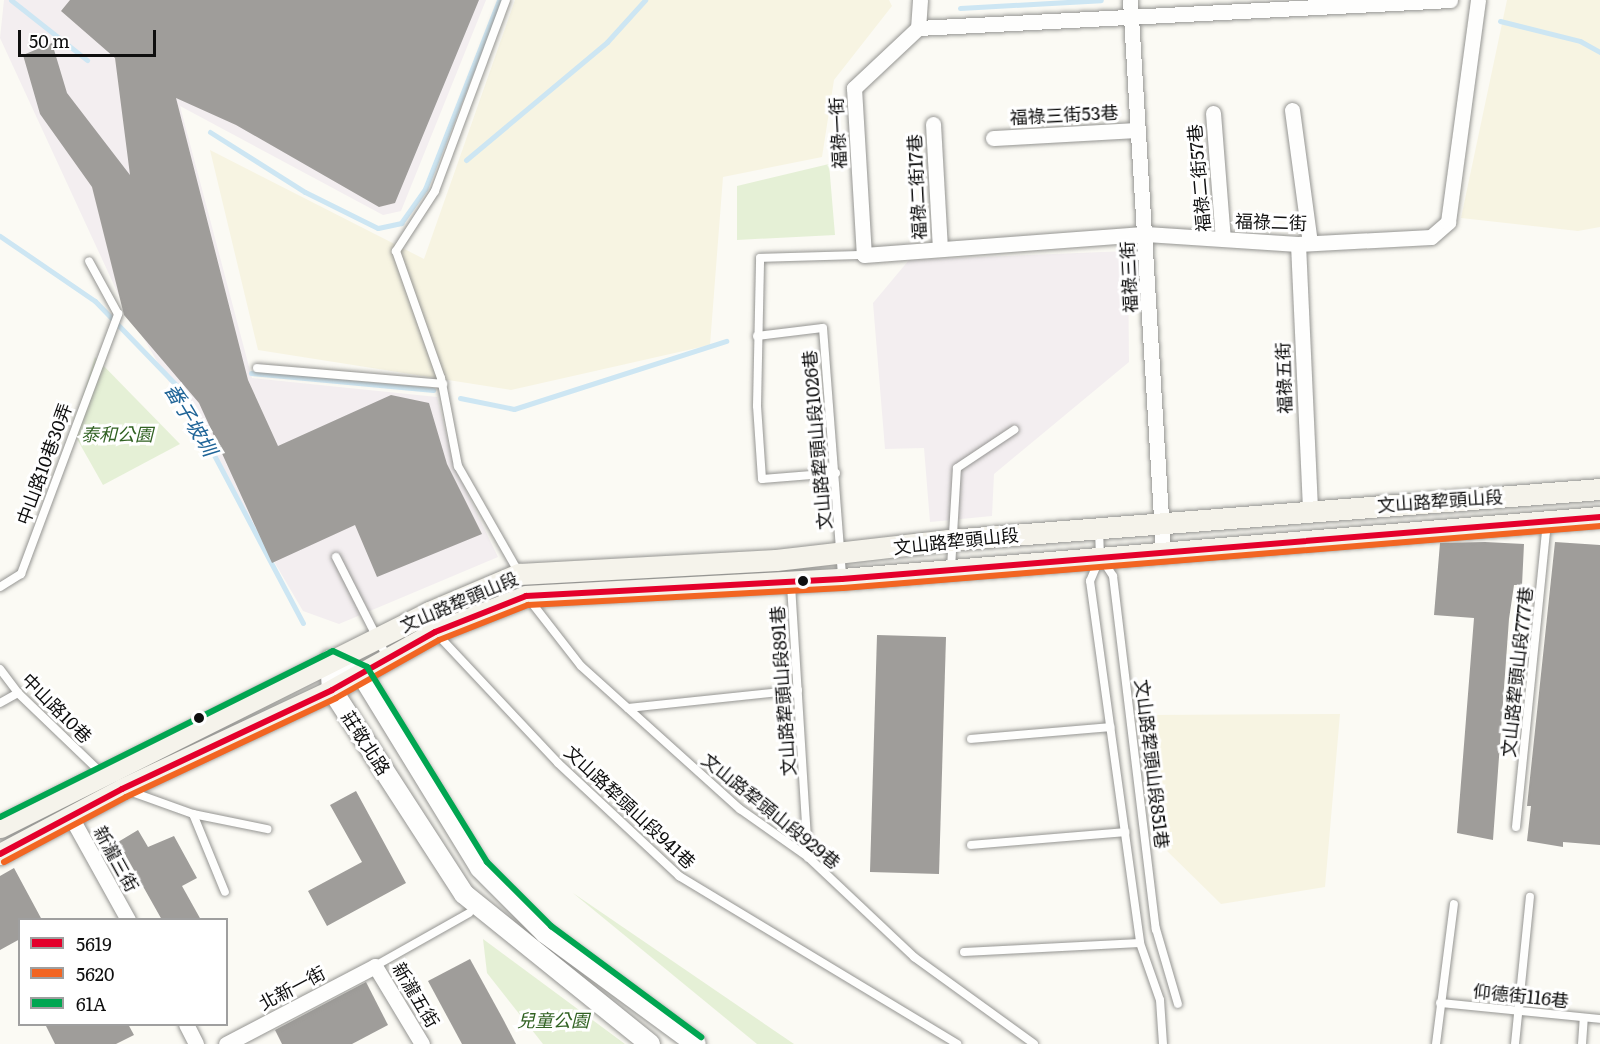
<!DOCTYPE html>
<meta charset="utf-8">
<style>
body{margin:0}
#map{position:relative;width:1600px;height:1044px;overflow:hidden;background:#fbfaf4;font-family:Literata,"Noto Sans TC",serif}
div>[style]{position:absolute}
[style*='--x']{left:calc(var(--x)*1px);top:calc(var(--y)*1px);width:calc(var(--w)*1px);rotate:calc(var(--a)*1deg)}
.industrial>*{inset:0;background:#f3eef0}
.farmland>*{inset:0;background:#f7f4e2}
.green>*{inset:0;background:#e5f0d6}
.stream>*{height:5px;margin:-2.5px;padding:0 2.5px;transform-origin:2.5px;border-radius:2.5px;background:#cde6f3}
.building>*{inset:0;background:#9f9d9a}
.roads{filter:drop-shadow(0 0 2px #959592) drop-shadow(0 0 2px #959592)}
.service>*{height:8px;margin:-4px;padding:0 4px;transform-origin:4px;border-radius:4px;background:#fefefd}
.minor>*{height:15px;margin:-7.5px;padding:0 7.5px;transform-origin:7.5px;border-radius:7.5px;background:#fefefd}
.tertiary>*{height:20px;margin:-10px;padding:0 10px;transform-origin:10px;border-radius:10px;background:#fefefd}
.secondary>*{height:21px;margin:-10.5px;padding:0 10.5px;transform-origin:10.5px;border-radius:10.5px;background:#f5f3eb}
.bus-1>*{height:6px;margin:-3px;padding:0 3px;transform-origin:3px;border-radius:3px;background:#e4002b}
.bus-2>*{height:6px;margin:-3px;padding:0 3px;transform-origin:3px;border-radius:3px;background:#f26522}
.bus-3>*{height:6px;margin:-3px;padding:0 3px;transform-origin:3px;border-radius:3px;background:#00a651}
.dots>*{width:16px;height:16px;translate:-50% -50%;box-sizing:border-box;border:3px solid #fff;border-radius:50%}
span{translate:-50% -50%;white-space:nowrap;text-align:center;line-height:1.15;-webkit-text-stroke:6px #fff;paint-order:stroke}
.street-label{font-size:18px;color:#0f0f0f}
.park-label{font-size:18px;color:#316223;font-style:italic}
.water-label{font-size:20px;color:#206598;font-style:italic}
.legend{position:absolute;left:18px;top:918px;width:210px;height:108px;box-sizing:border-box;background:#fff;border:2px solid #9f9f9f;margin:0;padding:8px 10px;list-style:none;font-size:18px;color:#0f0f0f}
.legend li{display:flex;align-items:center;gap:12px;height:30px}
.legend b{width:30px;border:2px solid #9f9f9f}
.scale{position:absolute;left:18px;top:30px;width:138px;height:27px;box-sizing:border-box;border:3px solid #0f0f0f;border-top:0;padding-left:8px;font-size:18px;line-height:21px;white-space:nowrap;color:#0f0f0f;-webkit-text-stroke:4px #fff;paint-order:stroke}
</style>
<div id="map">
<div class="industrial">
<div style="clip-path:polygon(4px 0,486px 0,401px 211px,383px 215px,180px 106px,252px 378px,437px 397px,454px 466px,498px 557px,339px 624px,303px 611px,120px 298px,0 38px)"></div>
<div style="clip-path:polygon(1128px 251px,1129px 362px,994px 474px,992px 516px,930px 522px,924px 448px,885px 449px,873px 303px,909px 260px)"></div>
</div>
<div class="farmland">
<div style="clip-path:polygon(515px 0,889px 0,892px 6px,834px 80px,822px 157px,723px 177px,710px 345px,511px 390px,258px 350px,210px 150px,424px 259px)"></div>
<div style="clip-path:polygon(1507px 0,1600px 0,1600px 227px,1578px 231px,1461px 218px)"></div>
<div style="clip-path:polygon(1340px 714px,1325px 887px,1221px 904px,1164px 848px,1147px 715px)"></div>
</div>
<div class="green">
<div style="clip-path:polygon(829px 164px,835px 235px,737px 240px,737px 186px)"></div>
<div style="clip-path:polygon(95px 357px,180px 444px,103px 485px,72px 430px)"></div>
<div style="clip-path:polygon(573px 893px,794px 1044px,757px 1044px)"></div>
<div style="clip-path:polygon(483px 939px,625px 1044px,543px 1044px,487px 973px)"></div>
</div>
<div class="stream">
<div style="--x:11;--y:0;--w:97;--a:38.3"></div>
<div style="--x:960;--y:8;--w:141;--a:-3.2"></div>
<div style="--x:1500;--y:21;--w:82;--a:14"></div>
<div style="--x:1580;--y:41;--w:23;--a:29"></div>
<div style="--x:210;--y:132;--w:112;--a:32.3"></div>
<div style="--x:305;--y:192;--w:81;--a:26.3"></div>
<div style="--x:378;--y:228;--w:24;--a:-12"></div>
<div style="--x:401;--y:223;--w:42;--a:-54.8"></div>
<div style="--x:425;--y:189;--w:203;--a:-68.6"></div>
<div style="--x:466;--y:160;--w:184;--a:-39.9"></div>
<div style="--x:607;--y:42;--w:57;--a:-47.9"></div>
<div style="--x:0;--y:236;--w:115;--a:34.4"></div>
<div style="--x:95;--y:301;--w:120;--a:46"></div>
<div style="--x:178;--y:387;--w:267;--a:62.1"></div>
<div style="--x:251;--y:373;--w:183;--a:5.3"></div>
<div style="--x:460;--y:398;--w:55;--a:11.5"></div>
<div style="--x:514;--y:409;--w:223;--a:-17.8"></div>
</div>
<div class="building">
<div style="clip-path:polygon(70px 0,479px 0,395px 203px,379px 207px,236px 125px,176px 98px,248px 380px,278px 446px,391px 395px,429px 403px,447px 464px,482px 534px,377px 577px,355px 525px,272px 563px,199px 403px,124px 315px,92px 187px,40px 114px,23px 55px,52px 43px,67px 93px,130px 175px,115px 58px,61px 11px)"></div>
<div style="clip-path:polygon(1485px 542px,1524px 544px,1522px 585px,1514px 585px,1509px 619px,1493px 840px,1457px 833px,1474px 618px,1434px 615px,1440px 543px)"></div>
<div style="clip-path:polygon(1555px 542px,1600px 545px,1600px 845px,1563px 842px,1563px 847px,1527px 841px,1531px 806px,1527px 806px)"></div>
<div style="clip-path:polygon(877px 635px,946px 637px,939px 874px,870px 872px)"></div>
<div style="clip-path:polygon(356px 791px,406px 883px,327px 926px,308px 891px,362px 862px,330px 805px)"></div>
<div style="clip-path:polygon(138px 830px,148px 847px,174px 836px,197px 878px,182px 886px,201px 920px,162px 920px,118px 842px)"></div>
<div style="clip-path:polygon(14px 868px,42px 920px,20px 920px,20px 939px,0 950px,0 876px)"></div>
<div style="clip-path:polygon(470px 959px,503px 1019px,516px 1044px,462px 1044px,428px 981px)"></div>
<div style="clip-path:polygon(366px 982px,388px 1025px,352px 1044px,282px 1044px,275px 1030px)"></div>
<div style="clip-path:polygon(45px 1024px,128px 1024px,134px 1035px,116px 1044px,55px 1044px)"></div>
</div>
<div class="roads">
<div class="service">
<div style="--x:506;--y:0;--w:204;--a:110.4"></div>
<div style="--x:435;--y:191;--w:72;--a:123"></div>
<div style="--x:396;--y:251;--w:135;--a:70.5"></div>
<div style="--x:441;--y:378;--w:90;--a:79.1"></div>
<div style="--x:458;--y:466;--w:123;--a:60.3"></div>
<div style="--x:757;--y:336;--w:66;--a:-6.9"></div>
<div style="--x:823;--y:328;--w:250;--a:85.6"></div>
<div style="--x:257;--y:368;--w:187;--a:4.9"></div>
<div style="--x:836;--y:473;--w:74;--a:175.4"></div>
<div style="--x:762;--y:479;--w:73;--a:-93.9"></div>
<div style="--x:757;--y:406;--w:148;--a:-88.8"></div>
<div style="--x:760;--y:258;--w:104;--a:-1.7"></div>
<div style="--x:1099;--y:529;--w:27;--a:88"></div>
<div style="--x:1100;--y:556;--w:24;--a:57"></div>
<div style="--x:1113;--y:576;--w:356;--a:83.1"></div>
<div style="--x:1156;--y:929;--w:78;--a:73.7"></div>
<div style="--x:336;--y:557;--w:112;--a:63"></div>
<div style="--x:1099;--y:560;--w:23;--a:113"></div>
<div style="--x:1090;--y:581;--w:365;--a:82.1"></div>
<div style="--x:951;--y:568;--w:100;--a:-86.6"></div>
<div style="--x:957;--y:468;--w:69;--a:-33.7"></div>
<div style="--x:791;--y:585;--w:273;--a:86.4"></div>
<div style="--x:0;--y:587;--w:25;--a:-32"></div>
<div style="--x:21;--y:574;--w:278;--a:-69.5"></div>
<div style="--x:118;--y:314;--w:60;--a:-118.7"></div>
<div style="--x:528;--y:598;--w:86;--a:52.1"></div>
<div style="--x:581;--y:666;--w:214;--a:42"></div>
<div style="--x:740;--y:809;--w:83;--a:35.2"></div>
<div style="--x:808;--y:857;--w:146;--a:43.3"></div>
<div style="--x:914;--y:957;--w:148;--a:35.9"></div>
<div style="--x:436;--y:633;--w:178;--a:46.8"></div>
<div style="--x:558;--y:763;--w:166;--a:43"></div>
<div style="--x:679;--y:876;--w:325;--a:31.1"></div>
<div style="--x:0;--y:669;--w:30;--a:53"></div>
<div style="--x:18;--y:693;--w:115;--a:43.9"></div>
<div style="--x:0;--y:703;--w:21;--a:-29"></div>
<div style="--x:628;--y:708;--w:171;--a:-6"></div>
<div style="--x:971;--y:739;--w:140;--a:-4.9"></div>
<div style="--x:129;--y:791;--w:68;--a:19.8"></div>
<div style="--x:193;--y:814;--w:84;--a:67.7"></div>
<div style="--x:193;--y:814;--w:76;--a:11.5"></div>
<div style="--x:1516;--y:827;--w:307;--a:-84.2"></div>
<div style="--x:971;--y:845;--w:155;--a:-4.8"></div>
<div style="--x:964;--y:952;--w:176;--a:-2.9"></div>
<div style="--x:1140;--y:943;--w:60;--a:70.7"></div>
<div style="--x:1160;--y:1000;--w:44;--a:86.1"></div>
<div style="--x:375;--y:966;--w:108;--a:-29.4"></div>
<div style="--x:1440;--y:1003;--w:161;--a:5.7"></div>
<div style="--x:1436;--y:1044;--w:141;--a:-82.7"></div>
<div style="--x:1515;--y:1044;--w:148;--a:-84.2"></div>
<div style="--x:1582;--y:1044;--w:26;--a:-86"></div>
</div>
<div class="minor">
<div style="--x:920;--y:0;--w:28;--a:94"></div>
<div style="--x:918;--y:28;--w:88;--a:136.8"></div>
<div style="--x:854;--y:88;--w:167;--a:86.6"></div>
<div style="--x:864;--y:255;--w:283;--a:-4.3"></div>
<div style="--x:1146;--y:234;--w:152;--a:3.8"></div>
<div style="--x:1298;--y:244;--w:133;--a:-3"></div>
<div style="--x:1431;--y:237;--w:23;--a:-41"></div>
<div style="--x:1448;--y:222;--w:224;--a:-82.3"></div>
<div style="--x:1130;--y:0;--w:552;--a:86.57"></div>
<div style="--x:918;--y:28;--w:533;--a:-3.01"></div>
<div style="--x:1292;--y:110;--w:134;--a:82.3"></div>
<div style="--x:1213;--y:113;--w:126;--a:85.5"></div>
<div style="--x:933;--y:124;--w:125;--a:86.8"></div>
<div style="--x:993;--y:138;--w:145;--a:-3.2"></div>
<div style="--x:1298;--y:244;--w:267;--a:87.4"></div>
<div style="--x:71;--y:817;--w:118;--a:61"></div>
<div style="--x:186;--y:1024;--w:22;--a:63"></div>
<div style="--x:226;--y:1044;--w:168;--a:-27.6"></div>
<div style="--x:375;--y:966;--w:91;--a:58.9"></div>
</div>
<div class="tertiary">
<div style="--x:650;--y:1044;--w:239;--a:-141.1"></div>
<div style="--x:464;--y:894;--w:243;--a:-122.9"></div>
<div style="--x:332;--y:690;--w:30;--a:-94"></div>
<div style="--x:330;--y:660;--w:32;--a:22"></div>
<div style="--x:360;--y:672;--w:230;--a:58.5"></div>
<div style="--x:480;--y:868;--w:92;--a:45"></div>
<div style="--x:545;--y:933;--w:187;--a:36.3"></div>
</div>
<div class="secondary">
<div style="--x:0;--y:827;--w:480;--a:-26.6"></div>
<div style="--x:429;--y:612;--w:98;--a:-22.9"></div>
<div style="--x:519;--y:574;--w:257;--a:-3.1"></div>
<div style="--x:776;--y:560;--w:174;--a:-6.6"></div>
<div style="--x:949;--y:540;--w:653;--a:-4.48"></div>
<div style="--x:0;--y:854;--w:138;--a:-28"></div>
<div style="--x:122;--y:789;--w:232;--a:-25.2"></div>
<div style="--x:332;--y:690;--w:118;--a:-29.4"></div>
<div style="--x:435;--y:632;--w:98;--a:-21.6"></div>
<div style="--x:526;--y:596;--w:316;--a:-3.1"></div>
<div style="--x:842;--y:579;--w:761;--a:-4.68"></div>
</div>
</div>
<div class="bus-1">
<div style="--x:0;--y:854;--w:138;--a:-28"></div>
<div style="--x:122;--y:789;--w:232;--a:-25.2"></div>
<div style="--x:332;--y:690;--w:118;--a:-29.4"></div>
<div style="--x:435;--y:632;--w:98;--a:-21.6"></div>
<div style="--x:526;--y:596;--w:316;--a:-3.1"></div>
<div style="--x:842;--y:579;--w:761;--a:-4.68"></div>
</div>
<div class="bus-2">
<div style="--x:4;--y:862;--w:138;--a:-28"></div>
<div style="--x:126;--y:797;--w:232;--a:-25.2"></div>
<div style="--x:336;--y:698;--w:118;--a:-29.4"></div>
<div style="--x:439;--y:640;--w:96;--a:-21.5"></div>
<div style="--x:528;--y:605;--w:315;--a:-3.1"></div>
<div style="--x:843;--y:588;--w:760;--a:-4.68"></div>
</div>
<div class="bus-3">
<div style="--x:0;--y:817;--w:372;--a:-26.5"></div>
<div style="--x:333;--y:651;--w:38;--a:25"></div>
<div style="--x:367;--y:667;--w:229;--a:58.4"></div>
<div style="--x:487;--y:862;--w:91;--a:45"></div>
<div style="--x:551;--y:926;--w:187;--a:36.5"></div>
</div>
<div class="dots">
<div style="left:803px;top:581px;background:#0f0f0f"></div>
<div style="left:199px;top:718px;background:#0f0f0f"></div>
</div>
<div class="street-label">
<span style="left:1064px;top:115px;rotate:-3deg">福祿三街53巷</span>
<span style="left:838px;top:133px;rotate:-93deg">福祿一街</span>
<span style="left:1199px;top:178px;rotate:-95deg">福祿二街57巷</span>
<span style="left:917px;top:187px;rotate:-93deg">福祿二街17巷</span>
<span style="left:1271px;top:222px;rotate:2deg">福祿二街</span>
<span style="left:1129px;top:277px;rotate:-93deg">福祿三街</span>
<span style="left:1284px;top:378px;rotate:-92deg">福祿五街</span>
<span style="left:817px;top:440px;rotate:-95deg">文山路犂頭山段1026巷</span>
<span style="left:44px;top:464px;rotate:-70deg">中山路10巷30弄</span>
<span style="left:1440px;top:501px;rotate:-4deg">文山路犂頭山段</span>
<span style="left:956px;top:541px;rotate:-6deg">文山路犂頭山段</span>
<span style="left:459px;top:602px;rotate:-23deg">文山路犂頭山段</span>
<span style="left:1517px;top:672px;rotate:-84deg">文山路犂頭山段777巷</span>
<span style="left:783px;top:691px;rotate:-94deg">文山路犂頭山段891巷</span>
<span style="left:57px;top:708px;rotate:45deg">中山路10巷</span>
<span style="left:366px;top:743px;rotate:57deg">莊敬北路</span>
<span style="left:1152px;top:764px;rotate:83deg">文山路犂頭山段851巷</span>
<span style="left:630px;top:807px;rotate:43deg">文山路犂頭山段941巷</span>
<span style="left:771px;top:811px;rotate:39deg">文山路犂頭山段929巷</span>
<span style="left:116px;top:859px;rotate:61deg">新瀧三街</span>
<span style="left:292px;top:988px;rotate:-28deg">北新一街</span>
<span style="left:416px;top:995px;rotate:59deg">新瀧五街</span>
<span style="left:1521px;top:996px;rotate:6deg">仰德街116巷</span>
</div>
<div class="park-label">
<span style="left:117px;top:434px">泰和公園</span>
<span style="left:553px;top:1020px">兒童公園</span>
</div>
<div class="water-label">
<span style="left:192px;top:419px;rotate:59deg">番子坡圳</span>
</div>
<ul class="legend">
<li><b style="height:8px;background:#e4002b"></b>5619</li>
<li><b style="height:8px;background:#f26522"></b>5620</li>
<li><b style="height:8px;background:#00a651"></b>61A</li>
</ul>
<div class="scale">50 m</div>
</div>
